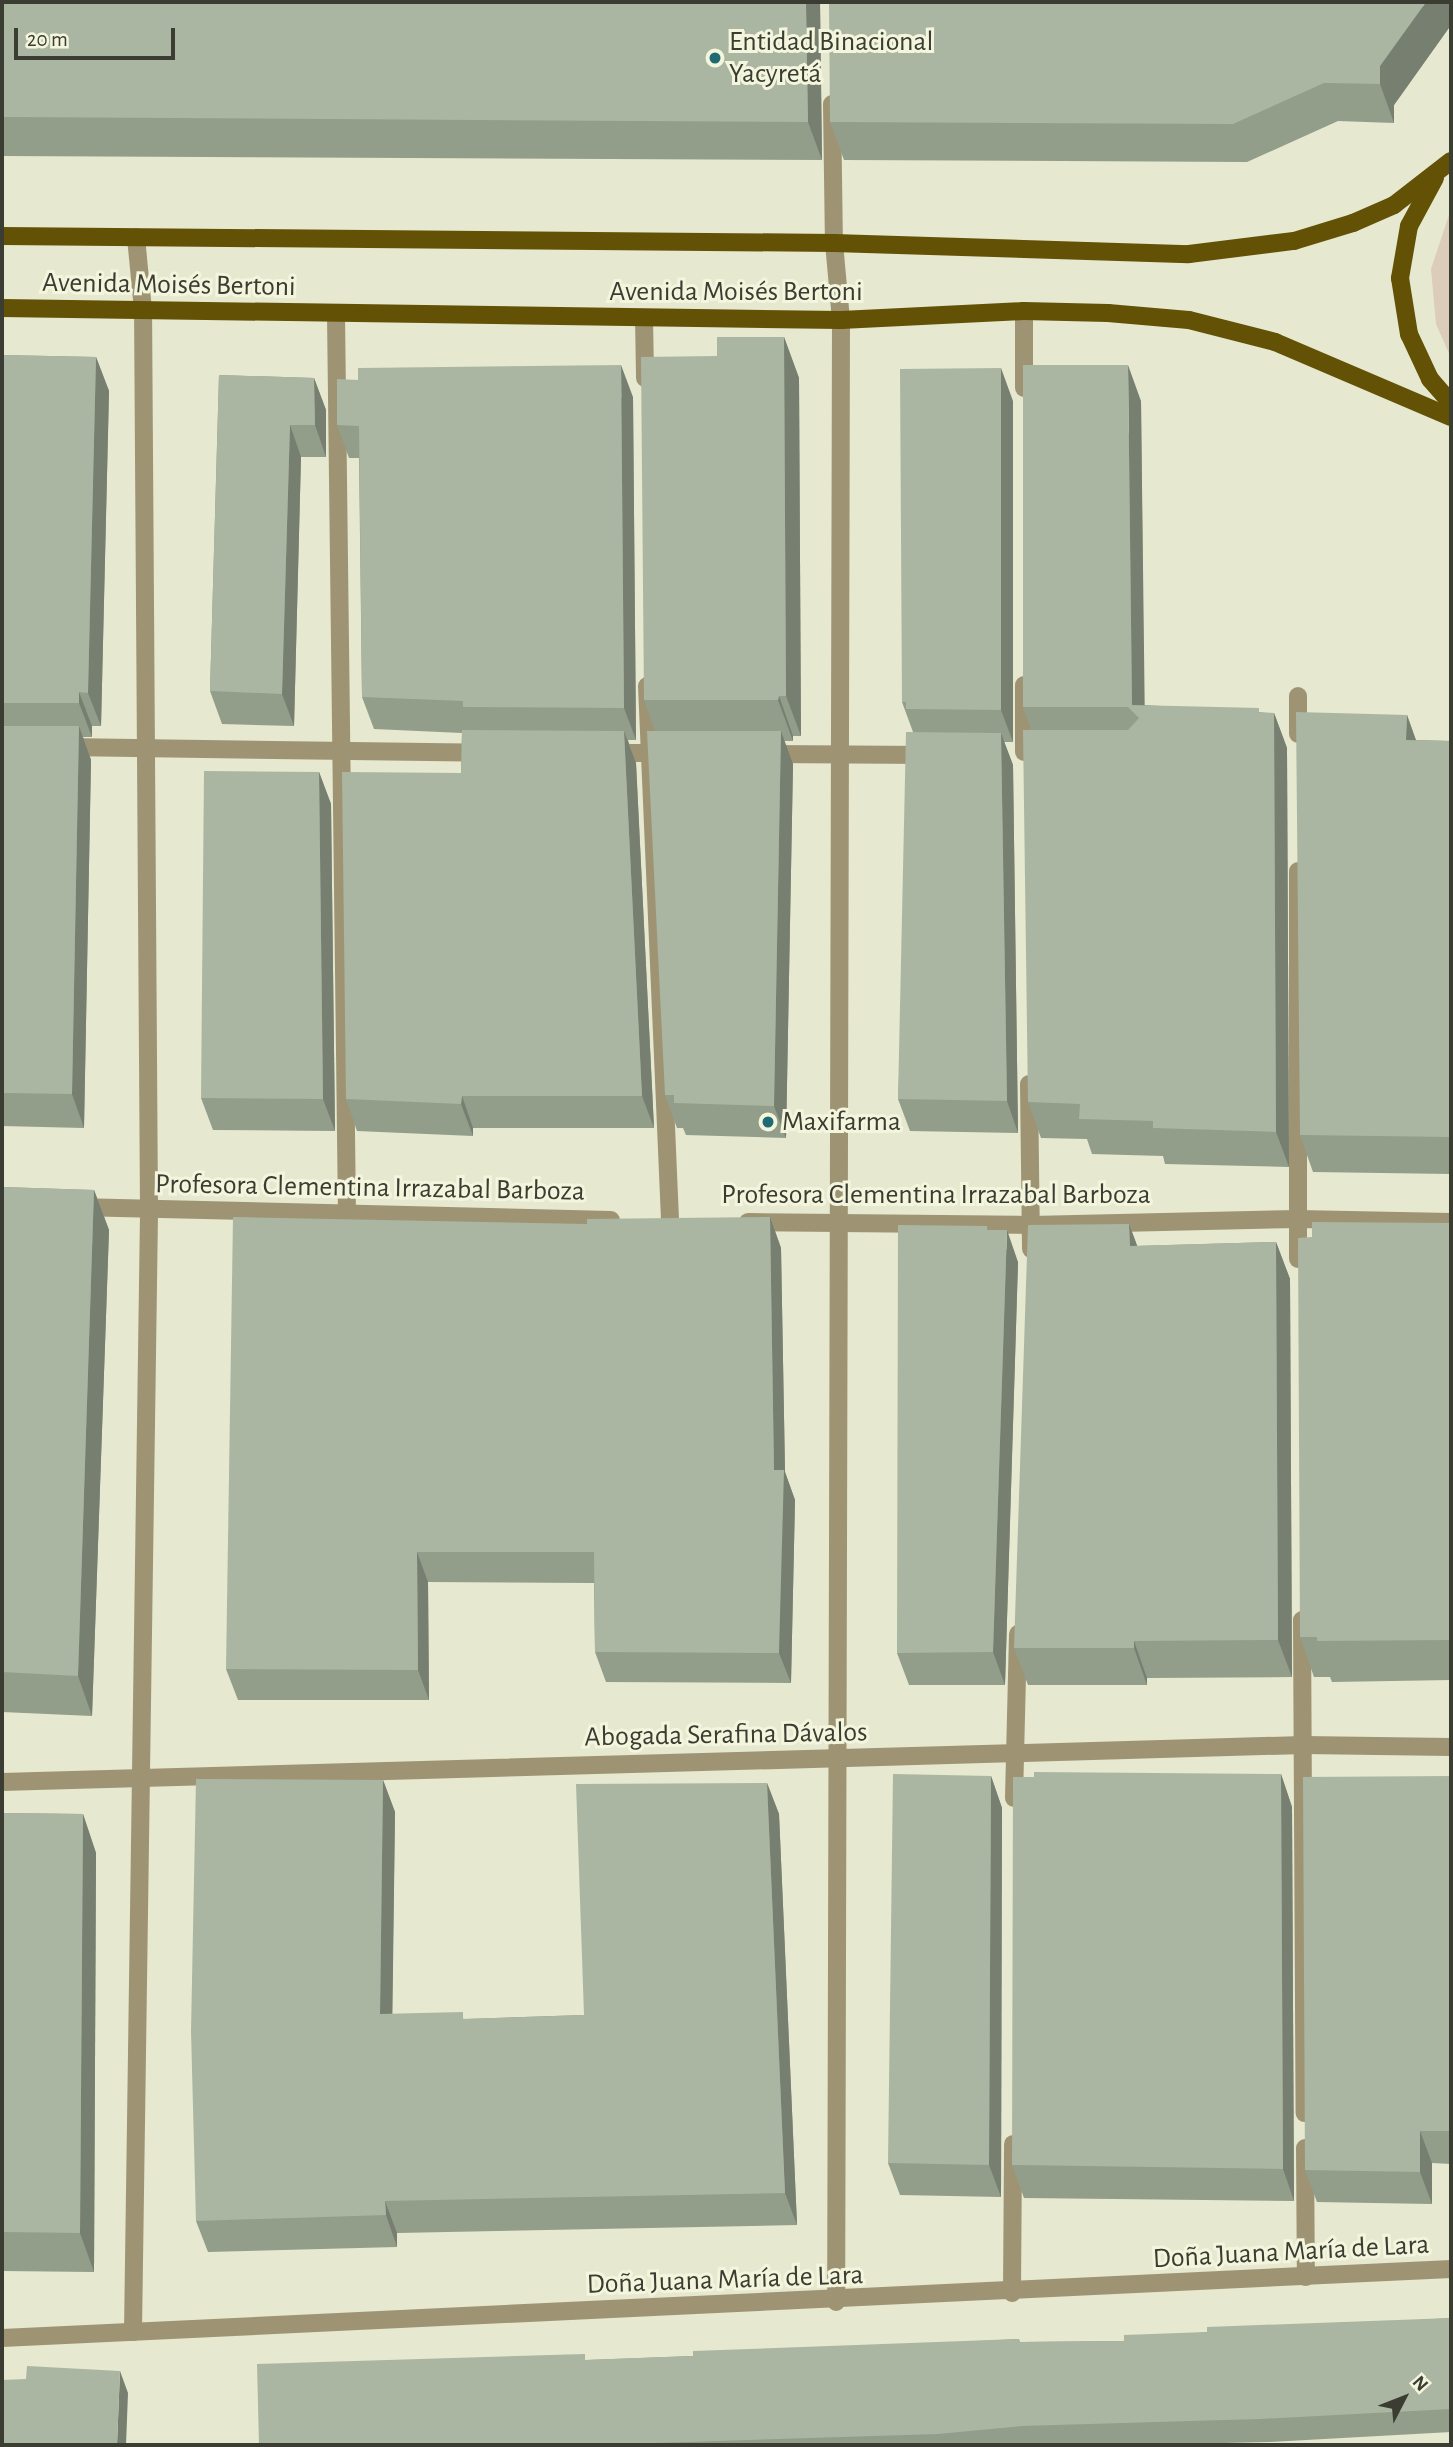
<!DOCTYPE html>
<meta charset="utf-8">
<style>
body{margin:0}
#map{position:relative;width:1453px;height:2447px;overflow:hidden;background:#e6e8d0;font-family:"Alegreya Sans",sans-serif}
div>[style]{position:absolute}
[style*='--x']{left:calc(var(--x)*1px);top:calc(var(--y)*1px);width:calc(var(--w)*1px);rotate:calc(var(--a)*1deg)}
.green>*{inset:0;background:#dccdba}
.minor>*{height:18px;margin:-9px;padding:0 9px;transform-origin:9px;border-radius:9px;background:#9e9474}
.major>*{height:18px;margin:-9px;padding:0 9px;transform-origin:9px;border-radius:9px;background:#635105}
.wall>*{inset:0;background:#929d8a}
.shaded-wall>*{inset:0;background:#777f71}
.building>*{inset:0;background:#aab6a1}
.dots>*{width:19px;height:19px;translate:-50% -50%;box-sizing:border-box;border:4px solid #f3f5dd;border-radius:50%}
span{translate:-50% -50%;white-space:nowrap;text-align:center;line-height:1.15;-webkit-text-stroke:6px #f3f5dd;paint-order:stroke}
.poi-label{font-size:28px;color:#3b3c32}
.left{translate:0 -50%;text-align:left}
.street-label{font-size:28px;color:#3b3c32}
.frame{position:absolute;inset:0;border:4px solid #3b3c32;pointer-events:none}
.north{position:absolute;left:1369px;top:2363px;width:70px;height:70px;-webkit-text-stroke:5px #f3f5dd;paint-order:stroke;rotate:48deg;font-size:19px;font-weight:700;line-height:28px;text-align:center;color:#3b3c32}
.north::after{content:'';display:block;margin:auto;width:24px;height:32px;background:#3b3c32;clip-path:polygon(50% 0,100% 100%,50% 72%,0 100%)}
.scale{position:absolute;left:14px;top:28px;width:161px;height:32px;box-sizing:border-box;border:4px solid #3b3c32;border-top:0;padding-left:9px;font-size:21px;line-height:24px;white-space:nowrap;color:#3b3c32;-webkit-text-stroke:5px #f3f5dd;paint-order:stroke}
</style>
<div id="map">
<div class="green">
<div style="clip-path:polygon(1451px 209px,1451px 358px,1436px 324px,1431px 269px)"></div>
</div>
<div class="minor">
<div style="--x:832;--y:104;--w:139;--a:89.2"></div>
<div style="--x:834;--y:243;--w:77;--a:84.8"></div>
<div style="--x:841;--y:320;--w:1982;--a:90.14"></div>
<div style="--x:336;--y:315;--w:901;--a:89.3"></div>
<div style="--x:644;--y:318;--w:60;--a:89"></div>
<div style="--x:1024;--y:388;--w:77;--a:-90"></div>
<div style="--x:647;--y:686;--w:534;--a:87.53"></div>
<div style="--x:1298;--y:696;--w:38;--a:90"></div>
<div style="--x:65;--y:747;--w:420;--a:0.8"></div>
<div style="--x:1024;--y:752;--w:67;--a:-90"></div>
<div style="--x:611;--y:753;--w:59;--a:0"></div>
<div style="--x:768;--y:754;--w:161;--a:0.4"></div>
<div style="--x:1298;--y:871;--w:388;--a:90"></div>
<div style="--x:1029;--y:1084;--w:165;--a:89.3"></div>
<div style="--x:76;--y:1207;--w:535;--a:1.39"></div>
<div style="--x:748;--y:1222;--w:283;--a:0.6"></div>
<div style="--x:1031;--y:1225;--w:267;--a:-1.3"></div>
<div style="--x:1298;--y:1219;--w:153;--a:1.1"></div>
<div style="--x:1302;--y:1620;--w:493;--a:89.7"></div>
<div style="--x:2;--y:1782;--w:1302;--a:-1.63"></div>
<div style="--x:1303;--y:1745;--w:148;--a:0.8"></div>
<div style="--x:1014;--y:1798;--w:164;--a:-88.6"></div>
<div style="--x:1305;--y:2148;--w:129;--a:89.6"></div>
<div style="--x:1012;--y:2293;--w:149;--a:-89.6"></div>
<div style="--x:133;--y:2332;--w:1124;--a:-89.18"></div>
<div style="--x:149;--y:1208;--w:898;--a:-90.38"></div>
<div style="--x:143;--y:310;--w:73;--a:-95.5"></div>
<div style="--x:2;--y:2338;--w:1451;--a:-2.73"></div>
</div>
<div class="major">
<div style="--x:1435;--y:178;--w:55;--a:118.4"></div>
<div style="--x:1409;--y:226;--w:53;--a:99.8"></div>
<div style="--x:1400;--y:278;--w:57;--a:80.9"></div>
<div style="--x:1409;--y:334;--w:50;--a:65"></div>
<div style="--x:1430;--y:379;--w:32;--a:49"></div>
<div style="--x:2;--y:236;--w:832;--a:0.48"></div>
<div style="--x:834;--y:243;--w:355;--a:1.8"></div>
<div style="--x:1189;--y:254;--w:106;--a:-7.1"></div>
<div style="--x:1294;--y:241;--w:62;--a:-17"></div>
<div style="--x:1353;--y:223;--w:45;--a:-23.7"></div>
<div style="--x:1394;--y:205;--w:72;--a:-37.7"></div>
<div style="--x:2;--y:308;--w:839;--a:0.82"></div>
<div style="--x:841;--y:320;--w:183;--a:-2.8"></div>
<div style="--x:1024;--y:311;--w:84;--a:1.4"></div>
<div style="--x:1108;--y:313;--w:81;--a:4.9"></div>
<div style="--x:1189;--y:320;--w:89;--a:14.3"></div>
<div style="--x:1275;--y:342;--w:191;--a:23.1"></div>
</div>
<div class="wall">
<div style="clip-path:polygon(2px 2px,820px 2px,822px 160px,2px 156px)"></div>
<div style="clip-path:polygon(1451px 2px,1451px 25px,1394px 105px,1394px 123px,1338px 121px,1247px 162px,844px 160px,830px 122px)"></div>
<div style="clip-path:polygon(784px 337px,799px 378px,801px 736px,793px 736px,793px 741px,784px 741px,793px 764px,786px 1138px,686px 1135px,683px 1128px,677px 1128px,665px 1095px,655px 731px,644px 700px,717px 356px)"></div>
<div style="clip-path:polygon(2px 355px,96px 357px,109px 391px,101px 726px,92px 726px,92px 737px,83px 737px,91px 760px,84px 1128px,2px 1126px)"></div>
<div style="clip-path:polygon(219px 375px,314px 378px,326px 410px,326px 457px,301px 457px,294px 726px,222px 724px,210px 691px)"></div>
<div style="clip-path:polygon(633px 397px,636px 740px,628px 740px,636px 763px,654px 1128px,473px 1128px,473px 1136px,357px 1131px,346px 1099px,461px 773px,462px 733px,374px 729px,362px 697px,359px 458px,349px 458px,337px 425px)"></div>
<div style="clip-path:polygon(1013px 401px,1013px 742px,1004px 742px,1013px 765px,1018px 1133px,910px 1131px,898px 1099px,913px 732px,902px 702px)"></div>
<div style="clip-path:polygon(1141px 401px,1144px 705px,1274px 713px,1287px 748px,1289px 1167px,1165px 1164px,1163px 1156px,1092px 1154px,1087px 1139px,1041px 1138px,1028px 1102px,1031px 730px,1023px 707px)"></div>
<div style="clip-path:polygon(1407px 715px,1416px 740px,1451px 741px,1451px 1174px,1313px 1172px,1300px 1135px)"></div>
<div style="clip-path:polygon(319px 772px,331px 804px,335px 1131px,213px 1130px,201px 1098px)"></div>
<div style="clip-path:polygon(2px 1187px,94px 1190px,109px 1230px,92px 1716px,2px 1712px)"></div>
<div style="clip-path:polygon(770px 1217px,781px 1248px,785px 1472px,795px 1500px,791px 1683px,606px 1682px,595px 1652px,594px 1583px,428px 1582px,429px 1700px,238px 1700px,226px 1669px,587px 1224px)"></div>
<div style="clip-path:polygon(1451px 1223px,1451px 1680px,1332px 1682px,1330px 1677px,1314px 1677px,1300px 1637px,1312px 1237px)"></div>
<div style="clip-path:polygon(1129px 1224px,1137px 1246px,1276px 1242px,1290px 1279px,1292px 1677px,1147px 1678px,1147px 1685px,1028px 1685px,1014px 1648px)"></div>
<div style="clip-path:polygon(987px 1226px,988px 1230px,1018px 1262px,1005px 1685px,909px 1685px,897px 1653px)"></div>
<div style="clip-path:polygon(1281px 1774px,1292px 1807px,1294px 2201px,1024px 2198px,1012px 2165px,1034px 1777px)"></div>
<div style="clip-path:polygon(991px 1776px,1002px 1808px,1001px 2197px,900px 2195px,888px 2163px)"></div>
<div style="clip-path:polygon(1451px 1776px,1451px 2164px,1432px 2163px,1432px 2204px,1317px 2202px,1305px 2170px)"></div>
<div style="clip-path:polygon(383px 1780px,395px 1812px,392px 2014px,466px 2019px,584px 2015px,767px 1783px,779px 1814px,797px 2225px,397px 2233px,397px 2247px,208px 2252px,196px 2221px)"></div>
<div style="clip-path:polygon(2px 1813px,83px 1814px,96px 1853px,94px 2272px,2px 2271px)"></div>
<div style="clip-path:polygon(1451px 2318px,1451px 2432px,1268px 2442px,1135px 2445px,259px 2445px,587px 2360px,693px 2356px,1019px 2339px,1020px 2342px,1124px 2341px,1207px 2332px)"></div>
</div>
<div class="shaded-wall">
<div style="clip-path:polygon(806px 2px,820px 2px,822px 160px,808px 122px)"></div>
<div style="clip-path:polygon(1426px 2px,1451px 2px,1451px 25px,1394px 105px,1394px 123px,1380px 84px,1380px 66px)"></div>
<div style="clip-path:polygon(784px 337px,799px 378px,801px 736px,786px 696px)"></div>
<div style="clip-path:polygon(96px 357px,109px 391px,101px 726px,88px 693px)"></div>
<div style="clip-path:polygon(621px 365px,633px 397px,636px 740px,624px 708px)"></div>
<div style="clip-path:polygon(1128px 365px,1141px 401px,1145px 732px,1139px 718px,1132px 705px)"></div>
<div style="clip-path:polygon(1001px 368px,1013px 401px,1013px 742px,1001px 710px)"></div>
<div style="clip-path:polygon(314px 378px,326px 410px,326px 457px,315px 425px)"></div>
<div style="clip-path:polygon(290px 425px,301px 457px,294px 726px,282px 694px)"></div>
<div style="clip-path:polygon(79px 692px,92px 726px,92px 737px,79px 703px)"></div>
<div style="clip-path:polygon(779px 696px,793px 736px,793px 741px,778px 700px)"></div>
<div style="clip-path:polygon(1274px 713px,1287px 748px,1289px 1167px,1276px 1132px)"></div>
<div style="clip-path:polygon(1407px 715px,1420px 752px,1406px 740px)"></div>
<div style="clip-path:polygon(79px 726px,91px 760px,84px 1128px,72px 1094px)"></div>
<div style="clip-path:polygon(624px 731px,636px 763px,654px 1128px,642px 1096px)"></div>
<div style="clip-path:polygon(781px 731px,793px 764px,786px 1138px,774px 1106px)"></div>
<div style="clip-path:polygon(1001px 733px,1013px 765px,1018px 1133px,1007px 1101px)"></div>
<div style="clip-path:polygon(319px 772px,331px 804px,335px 1131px,323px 1099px)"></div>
<div style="clip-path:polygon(462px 1096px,473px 1128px,473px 1136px,461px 1104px)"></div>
<div style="clip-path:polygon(94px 1190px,109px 1230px,92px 1716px,78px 1676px)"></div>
<div style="clip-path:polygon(770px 1217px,781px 1248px,785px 1472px,795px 1500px,791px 1683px,779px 1653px,774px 1470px)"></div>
<div style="clip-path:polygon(1129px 1224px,1143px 1261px,1130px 1246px)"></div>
<div style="clip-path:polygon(1007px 1230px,1018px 1262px,1005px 1685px,993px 1652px)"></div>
<div style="clip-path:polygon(1276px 1242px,1290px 1279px,1292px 1677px,1278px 1640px)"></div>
<div style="clip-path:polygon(417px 1552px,428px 1582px,429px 1700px,418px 1670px)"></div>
<div style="clip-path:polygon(1134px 1641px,1147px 1678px,1147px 1685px,1134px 1648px)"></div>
<div style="clip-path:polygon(1281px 1774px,1292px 1807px,1294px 2201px,1283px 2169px)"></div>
<div style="clip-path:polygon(991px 1776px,1002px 1808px,1001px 2197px,989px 2165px)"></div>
<div style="clip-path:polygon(383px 1780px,395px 1812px,392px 2046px,380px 2014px)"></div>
<div style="clip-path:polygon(767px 1783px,779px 1814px,797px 2225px,785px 2193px)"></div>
<div style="clip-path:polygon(83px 1814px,96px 1853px,94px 2272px,80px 2233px)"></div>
<div style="clip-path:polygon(1420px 2131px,1432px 2163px,1432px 2204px,1420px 2172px)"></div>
<div style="clip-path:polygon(385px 2201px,397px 2233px,397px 2247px,386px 2215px)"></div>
<div style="clip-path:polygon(120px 2371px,128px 2393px,126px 2445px,117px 2445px)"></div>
</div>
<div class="building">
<div style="clip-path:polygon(2px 2px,806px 2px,808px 122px,2px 117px)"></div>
<div style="clip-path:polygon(829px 2px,1426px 2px,1380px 66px,1380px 84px,1324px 83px,1233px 124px,830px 122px)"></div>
<div style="clip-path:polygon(717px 337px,784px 337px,786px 696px,779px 696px,778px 700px,644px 700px,641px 357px,717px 356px)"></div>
<div style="clip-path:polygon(2px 355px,96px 357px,88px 693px,79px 692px,79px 703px,2px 703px)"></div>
<div style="clip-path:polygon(621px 365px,624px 708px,463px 707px,463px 701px,362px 697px,359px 426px,337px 425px,337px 379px,358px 380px,358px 368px)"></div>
<div style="clip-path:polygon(1023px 365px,1128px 365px,1132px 705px,1259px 708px,1259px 713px,1274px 713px,1276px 1132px,1153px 1128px,1153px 1121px,1079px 1119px,1080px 1104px,1028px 1102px,1023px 730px,1128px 730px,1139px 718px,1128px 707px,1023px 707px)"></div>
<div style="clip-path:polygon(1001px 368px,1001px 710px,906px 709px,906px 702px,902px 702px,900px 369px)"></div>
<div style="clip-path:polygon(219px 375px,314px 378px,315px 425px,290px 425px,282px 694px,210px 691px)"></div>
<div style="clip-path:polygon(1296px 712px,1407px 715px,1406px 740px,1451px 741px,1451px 1137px,1300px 1135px)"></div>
<div style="clip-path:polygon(2px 726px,79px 726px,72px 1094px,2px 1093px)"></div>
<div style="clip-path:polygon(462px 730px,624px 731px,642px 1096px,462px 1096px,461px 1104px,346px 1099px,342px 772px,461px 773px)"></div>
<div style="clip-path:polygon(647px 731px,781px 731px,774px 1106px,674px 1103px,674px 1095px,665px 1095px)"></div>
<div style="clip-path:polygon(906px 732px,1001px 733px,1007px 1101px,898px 1099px)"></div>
<div style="clip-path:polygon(204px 771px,319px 772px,323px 1099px,201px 1098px)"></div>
<div style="clip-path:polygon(2px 1187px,94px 1190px,78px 1676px,2px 1672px)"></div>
<div style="clip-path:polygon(233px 1217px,587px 1224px,587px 1219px,770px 1217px,774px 1470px,784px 1470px,779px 1653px,595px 1652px,594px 1552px,417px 1552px,418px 1670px,226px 1669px)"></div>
<div style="clip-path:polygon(1312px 1222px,1451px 1223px,1451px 1640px,1317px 1641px,1317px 1637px,1300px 1637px,1298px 1238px,1312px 1237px)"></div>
<div style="clip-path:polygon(1129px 1224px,1130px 1246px,1276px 1242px,1278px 1640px,1134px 1641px,1134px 1648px,1014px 1648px,1028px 1225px)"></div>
<div style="clip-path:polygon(898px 1225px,987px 1226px,987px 1230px,1007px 1230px,993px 1652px,897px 1653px)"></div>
<div style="clip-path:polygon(1034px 1772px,1281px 1774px,1283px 2169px,1012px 2165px,1013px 1777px,1034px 1777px)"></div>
<div style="clip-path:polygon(893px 1774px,991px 1776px,989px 2165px,888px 2163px)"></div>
<div style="clip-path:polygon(1451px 1776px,1451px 2131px,1420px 2131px,1420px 2172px,1305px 2170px,1303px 1777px)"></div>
<div style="clip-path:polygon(196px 1779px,383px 1780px,380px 2014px,463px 2012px,463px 2019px,584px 2015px,576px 1784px,767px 1783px,785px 2193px,385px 2201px,386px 2215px,196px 2221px,191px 2031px)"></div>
<div style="clip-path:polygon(2px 1813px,83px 1814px,80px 2233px,2px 2232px)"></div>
<div style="clip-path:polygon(1451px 2318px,1451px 2409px,1259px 2419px,1022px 2426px,938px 2434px,593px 2445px,520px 2445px,520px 2444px,490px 2445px,259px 2445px,257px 2364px,585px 2354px,585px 2360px,693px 2356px,693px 2351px,1019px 2339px,1019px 2342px,1124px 2341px,1124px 2335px,1207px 2332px,1207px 2327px)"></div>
<div style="clip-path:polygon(27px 2366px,120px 2371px,117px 2445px,2px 2445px,2px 2380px,26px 2379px)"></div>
</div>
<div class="dots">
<div style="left:715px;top:58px;background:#206b73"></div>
<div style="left:768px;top:1122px;background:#206b73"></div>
</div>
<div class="poi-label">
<span class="left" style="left:729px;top:58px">Entidad Binacional<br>Yacyretá</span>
<span class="left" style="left:782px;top:1122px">Maxifarma</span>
</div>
<div class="street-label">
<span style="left:169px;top:285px;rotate:1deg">Avenida Moisés Bertoni</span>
<span style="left:736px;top:292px">Avenida Moisés Bertoni</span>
<span style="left:370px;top:1188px;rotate:1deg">Profesora Clementina Irrazabal Barboza</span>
<span style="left:936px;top:1195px">Profesora Clementina Irrazabal Barboza</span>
<span style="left:726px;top:1735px;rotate:-1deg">Abogada Serafina Dávalos</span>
<span style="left:1291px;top:2252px;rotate:-3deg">Doña Juana María de Lara</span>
<span style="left:725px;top:2280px;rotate:-2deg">Doña Juana María de Lara</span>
</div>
<div class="frame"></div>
<div class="north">N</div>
<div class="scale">20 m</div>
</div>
